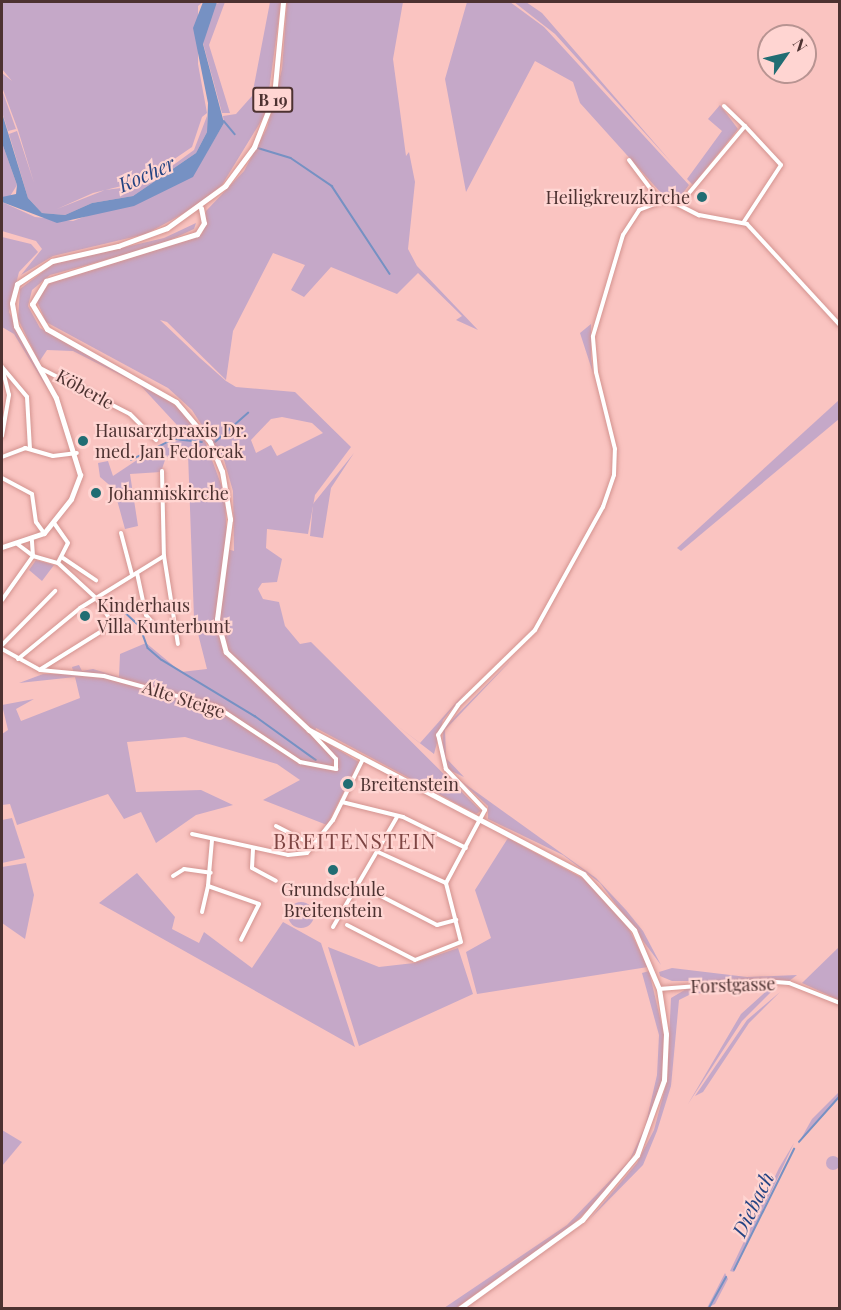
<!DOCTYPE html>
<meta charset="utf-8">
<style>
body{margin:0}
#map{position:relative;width:841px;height:1310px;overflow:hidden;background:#fac4c1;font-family:"Playfair Display",serif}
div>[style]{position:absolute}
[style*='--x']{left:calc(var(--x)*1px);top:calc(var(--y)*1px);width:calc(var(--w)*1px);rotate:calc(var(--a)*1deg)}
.green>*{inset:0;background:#c5a8c8}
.round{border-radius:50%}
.water>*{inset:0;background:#7691c3}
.stream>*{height:1.5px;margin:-0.75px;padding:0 0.75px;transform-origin:0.75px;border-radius:0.75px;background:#7691c3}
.roads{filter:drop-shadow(0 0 2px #d3938f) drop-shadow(0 0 2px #d3938f)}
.minor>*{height:4px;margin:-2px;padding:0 2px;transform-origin:2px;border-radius:2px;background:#fff}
.major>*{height:5px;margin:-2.5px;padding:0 2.5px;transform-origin:2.5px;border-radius:2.5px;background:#fff}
.dots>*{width:16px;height:16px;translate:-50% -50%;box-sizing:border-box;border:3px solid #ffd5d2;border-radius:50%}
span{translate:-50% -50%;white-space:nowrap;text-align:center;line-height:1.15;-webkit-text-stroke:4.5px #ffd5d2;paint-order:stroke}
.shield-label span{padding:2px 4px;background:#ffd5d2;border:2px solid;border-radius:4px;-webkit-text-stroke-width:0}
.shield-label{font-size:16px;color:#4d3231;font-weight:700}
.poi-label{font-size:18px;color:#4d3231}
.right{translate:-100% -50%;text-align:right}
.left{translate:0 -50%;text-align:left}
.street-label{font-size:18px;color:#4d3231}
.water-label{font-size:20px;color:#254483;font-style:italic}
.quarter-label{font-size:21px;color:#7d4442;letter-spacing:1.5px}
.frame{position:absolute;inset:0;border:3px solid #4d3231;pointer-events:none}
.north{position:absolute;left:757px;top:24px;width:60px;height:60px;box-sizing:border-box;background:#ffd5d2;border:2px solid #b89492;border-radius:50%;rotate:56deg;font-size:16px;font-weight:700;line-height:24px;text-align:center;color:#4d3231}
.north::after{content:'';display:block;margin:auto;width:21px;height:27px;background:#216d73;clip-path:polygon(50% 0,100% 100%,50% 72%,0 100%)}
</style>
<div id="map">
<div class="green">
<div style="clip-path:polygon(2px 2px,203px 2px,198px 6px,198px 64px,207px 113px,202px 117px,192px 147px,142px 181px,93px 193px,57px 209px,105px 190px,137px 186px,161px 174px,194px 150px,207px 116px,207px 132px,196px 153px,133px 196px,92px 203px,65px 215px,42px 213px,28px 198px,9px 134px,17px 131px,34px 183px,18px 130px,2px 87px,2px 73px,12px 81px,2px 69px)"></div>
<div style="clip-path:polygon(225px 2px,209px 45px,230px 113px,222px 113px,203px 43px,214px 4px)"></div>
<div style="clip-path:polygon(270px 2px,281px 2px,266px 113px,222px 185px,199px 205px,146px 234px,53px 256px,21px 275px,42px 249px,36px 241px,2px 231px,2px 202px,35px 217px,73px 221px,192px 177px,224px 123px,223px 116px,236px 114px,252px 96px)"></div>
<div style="clip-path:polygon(evenodd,287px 2px,403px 2px,393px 59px,406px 156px,409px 152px,415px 182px,408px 249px,417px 266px,478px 330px,456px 320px,462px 316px,418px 273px,397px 294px,331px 267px,304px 297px,291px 290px,305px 265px,273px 253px,233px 331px,226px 380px,167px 322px,160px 320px,200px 358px,226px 381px,236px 387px,295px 392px,351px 447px,315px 495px,308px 534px,267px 529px,266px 548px,282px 559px,277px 582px,262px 583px,258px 589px,263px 599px,279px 602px,285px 626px,300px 644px,311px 642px,481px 811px,476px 814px,316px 728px,315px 736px,359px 762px,327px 825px,263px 800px,300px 780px,277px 764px,185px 737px,127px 742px,136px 792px,201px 790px,233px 805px,196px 815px,156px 843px,141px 812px,124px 819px,108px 794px,17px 825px,10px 804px,2px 805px,2px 734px,8px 730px,2px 705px,34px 699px,16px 709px,21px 721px,80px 698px,75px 677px,19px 683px,43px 674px,74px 674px,72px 667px,79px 665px,82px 671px,93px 669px,168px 692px,119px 677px,120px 654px,146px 643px,181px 672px,207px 669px,194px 618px,188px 454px,166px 457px,161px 472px,130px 474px,138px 526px,125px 529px,114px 489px,100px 477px,98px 463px,108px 461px,113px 476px,158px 446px,189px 438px,140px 385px,73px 351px,47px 350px,39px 362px,18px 319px,20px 289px,53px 264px,164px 238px,196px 223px,194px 229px,157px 246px,50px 275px,32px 290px,28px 306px,40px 328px,173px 403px,202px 433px,225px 495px,227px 549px,234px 551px,233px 491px,224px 460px,192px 410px,168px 388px,46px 322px,36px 299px,51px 282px,202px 234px,206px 211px,244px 171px,267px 128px,282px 69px,287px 2px,282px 417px,312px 423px,323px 433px,277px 456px,271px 445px,256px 453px,251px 440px,271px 419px,282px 417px)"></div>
<div style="clip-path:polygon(467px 2px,510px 2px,544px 27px,689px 185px,680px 197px,662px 194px,580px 103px,573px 82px,535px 61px,466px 192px,445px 79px)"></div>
<div style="clip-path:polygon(514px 2px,526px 2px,542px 13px,672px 163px,555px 34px)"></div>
<div style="clip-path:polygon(2px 90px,16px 129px,8px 131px,2px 112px)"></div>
<div style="clip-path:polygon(720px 105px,738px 129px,693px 185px,687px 179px,722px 131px,708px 119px)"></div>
<div style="clip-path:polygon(2px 143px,17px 185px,9px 198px,2px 197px)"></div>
<div style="clip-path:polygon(2px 237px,31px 244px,38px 252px,19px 272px,9px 312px,48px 390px,14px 334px,2px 327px)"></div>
<div style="clip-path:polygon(591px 324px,591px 358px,593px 373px,580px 333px)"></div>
<div style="clip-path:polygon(839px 400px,839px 419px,681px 551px,677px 548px)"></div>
<div style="clip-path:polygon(354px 453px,331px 488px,323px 538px,310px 536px,313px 504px)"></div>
<div style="clip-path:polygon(36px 560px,54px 565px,42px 581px,29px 570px)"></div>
<div style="clip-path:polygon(519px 652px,445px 730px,446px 758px,464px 777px,449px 770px,442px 756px,443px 729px)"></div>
<div style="clip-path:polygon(468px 689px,443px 720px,434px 754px,391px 721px,420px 743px)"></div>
<div style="clip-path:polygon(461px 781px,596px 878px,626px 910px,643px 931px,661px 965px,600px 883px,563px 855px,488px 819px,488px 806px)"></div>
<div style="clip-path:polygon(12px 818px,25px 858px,2px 863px,2px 820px)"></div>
<div style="clip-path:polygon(508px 838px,586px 880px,628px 927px,648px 967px,477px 994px,466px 952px,491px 938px,475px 890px)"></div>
<div style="clip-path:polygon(26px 863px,34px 895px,25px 939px,2px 923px,2px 867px)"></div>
<div style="clip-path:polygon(137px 873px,175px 917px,172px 929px,199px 943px,204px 932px,252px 968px,283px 922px,321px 943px,355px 1047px,99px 903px)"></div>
<div class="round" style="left:288px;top:902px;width:26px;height:26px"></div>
<div style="clip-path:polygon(328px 947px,379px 967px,414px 963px,458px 948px,473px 994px,359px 1046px)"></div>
<div style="clip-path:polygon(839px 947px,839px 1000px,802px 983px)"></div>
<div style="clip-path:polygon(672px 968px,747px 977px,797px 975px,789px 981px,672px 981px,660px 976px,659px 972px)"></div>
<div style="clip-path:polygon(649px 971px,664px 1035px,662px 1080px,639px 1146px,627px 1165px,594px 1204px,570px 1227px,456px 1308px,444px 1308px,567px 1225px,629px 1161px,645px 1127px,657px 1075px,659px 1035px,642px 973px)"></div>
<div style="clip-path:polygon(778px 985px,742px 1021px,688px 1104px,741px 1014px,771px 987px,691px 994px,679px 1000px,671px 1086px,657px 1131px,643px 1165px,590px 1219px,637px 1163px,654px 1130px,667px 1081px,671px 998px,688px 988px)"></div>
<div style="clip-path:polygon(780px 992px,749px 1023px,703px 1092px,695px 1096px,747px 1020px)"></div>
<div style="clip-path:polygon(839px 1092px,839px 1098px,798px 1144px,812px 1119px)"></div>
<div style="clip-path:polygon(2px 1130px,22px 1142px,2px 1166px)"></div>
<div style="clip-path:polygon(794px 1143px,734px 1272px,730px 1271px,779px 1168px)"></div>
<div class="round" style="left:826px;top:1156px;width:14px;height:14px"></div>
<div style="clip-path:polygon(725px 1273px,728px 1279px,715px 1304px,707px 1308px)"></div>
</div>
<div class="water">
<div style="clip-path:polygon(203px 2px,217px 2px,203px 44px,224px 123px,193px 177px,134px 206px,57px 223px,2px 202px,2px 197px,16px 194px,17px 185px,2px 143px,2px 113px,28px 198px,42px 213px,65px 215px,92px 203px,133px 196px,196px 153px,207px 132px,208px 103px,193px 28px)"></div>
</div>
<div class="stream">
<div style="--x:224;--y:121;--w:17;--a:50"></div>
<div style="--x:258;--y:148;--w:34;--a:17"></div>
<div style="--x:291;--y:158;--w:50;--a:34.3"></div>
<div style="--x:332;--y:186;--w:105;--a:56.6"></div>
<div style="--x:215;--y:442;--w:44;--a:-41.3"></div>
<div style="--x:131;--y:460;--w:48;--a:-26"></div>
<div style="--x:174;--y:439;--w:28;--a:6"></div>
<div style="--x:114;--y:602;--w:35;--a:43"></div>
<div style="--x:140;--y:626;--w:23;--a:70"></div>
<div style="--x:148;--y:648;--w:18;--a:41"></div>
<div style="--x:162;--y:660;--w:109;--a:31.1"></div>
<div style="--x:255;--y:716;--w:75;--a:35.8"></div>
<div style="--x:799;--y:1142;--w:62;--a:-48.3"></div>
<div style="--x:734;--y:1270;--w:135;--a:-63.6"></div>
<div style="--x:709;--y:1308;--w:35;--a:-61"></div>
</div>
<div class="roads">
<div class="minor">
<div style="--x:724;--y:106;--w:29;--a:44"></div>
<div style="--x:629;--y:160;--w:50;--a:53.1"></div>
<div style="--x:679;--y:205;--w:103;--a:-50.1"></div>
<div style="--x:745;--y:126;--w:53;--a:47.3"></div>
<div style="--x:781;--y:165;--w:69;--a:123.2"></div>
<div style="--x:2;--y:367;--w:39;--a:50"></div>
<div style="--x:27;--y:397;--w:52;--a:86.7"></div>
<div style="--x:40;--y:368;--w:101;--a:27.1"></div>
<div style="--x:130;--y:414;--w:37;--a:45"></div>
<div style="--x:2;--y:436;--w:42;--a:-80.3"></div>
<div style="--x:9;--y:395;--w:29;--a:-104"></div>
<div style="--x:2;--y:457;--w:25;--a:-21"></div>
<div style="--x:25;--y:448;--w:29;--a:16"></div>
<div style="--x:53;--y:456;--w:24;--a:-7"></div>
<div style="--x:162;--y:471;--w:85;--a:88.7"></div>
<div style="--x:164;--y:556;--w:89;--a:81"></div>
<div style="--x:2;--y:478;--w:34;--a:28"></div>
<div style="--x:32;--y:494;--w:28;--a:82"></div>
<div style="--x:36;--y:522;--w:14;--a:54"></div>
<div style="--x:54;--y:523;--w:24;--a:55"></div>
<div style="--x:68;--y:543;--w:22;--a:117"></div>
<div style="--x:121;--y:533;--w:43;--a:75.3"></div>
<div style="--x:16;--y:543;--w:21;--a:37"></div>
<div style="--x:33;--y:556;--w:26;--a:16"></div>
<div style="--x:58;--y:563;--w:52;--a:42.6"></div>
<div style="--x:96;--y:598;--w:31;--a:57"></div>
<div style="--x:113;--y:624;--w:85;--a:148"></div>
<div style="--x:63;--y:558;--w:40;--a:34"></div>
<div style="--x:137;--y:573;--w:43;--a:77.9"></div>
<div style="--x:146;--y:615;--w:9;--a:49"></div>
<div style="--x:2;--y:600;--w:54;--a:-54.8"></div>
<div style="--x:33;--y:556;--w:16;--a:-94"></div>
<div style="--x:2;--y:645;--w:76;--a:-45.5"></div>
<div style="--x:2;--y:649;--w:43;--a:28.9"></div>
<div style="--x:40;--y:670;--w:64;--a:5.4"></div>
<div style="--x:104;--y:676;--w:117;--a:15.3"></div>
<div style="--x:217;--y:707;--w:100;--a:33.5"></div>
<div style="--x:300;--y:762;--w:37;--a:11"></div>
<div style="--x:336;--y:769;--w:10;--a:-90"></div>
<div style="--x:336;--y:759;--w:38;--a:-133"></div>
<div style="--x:18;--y:659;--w:80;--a:-39.4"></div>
<div style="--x:80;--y:608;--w:99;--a:-31.8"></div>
<div style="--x:342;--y:802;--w:63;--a:13.8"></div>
<div style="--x:403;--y:817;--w:70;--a:26.2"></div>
<div style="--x:276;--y:826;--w:46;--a:27.1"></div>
<div style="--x:192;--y:834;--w:98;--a:12.3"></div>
<div style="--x:288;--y:855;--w:19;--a:-6"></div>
<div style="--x:307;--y:853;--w:42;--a:-51.8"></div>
<div style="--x:333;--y:820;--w:68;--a:-63.8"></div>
<div style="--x:212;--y:840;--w:46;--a:95"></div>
<div style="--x:208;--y:886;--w:54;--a:19.4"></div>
<div style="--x:259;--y:904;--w:40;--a:116.6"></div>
<div style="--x:253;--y:849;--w:19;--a:93"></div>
<div style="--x:252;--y:868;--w:27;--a:28"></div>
<div style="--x:378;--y:852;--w:75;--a:24.5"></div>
<div style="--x:173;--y:876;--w:13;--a:-32"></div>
<div style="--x:184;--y:869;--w:27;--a:8"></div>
<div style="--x:373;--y:892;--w:72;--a:27.3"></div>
<div style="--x:437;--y:925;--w:20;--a:-15"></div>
<div style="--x:202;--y:912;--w:27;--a:-77"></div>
<div style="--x:347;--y:925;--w:76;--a:27.2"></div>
<div style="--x:415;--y:960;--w:49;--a:-21.4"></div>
<div style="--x:461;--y:942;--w:61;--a:-104.3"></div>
<div style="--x:446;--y:883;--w:83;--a:-61.9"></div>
<div style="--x:485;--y:810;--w:57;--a:-133.6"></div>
<div style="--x:446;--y:769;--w:35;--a:-103"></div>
<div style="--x:438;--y:735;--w:36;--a:-56"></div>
<div style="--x:458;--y:705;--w:107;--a:-44.2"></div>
<div style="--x:535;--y:630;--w:141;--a:-61.1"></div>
<div style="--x:603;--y:507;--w:34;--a:-71"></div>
<div style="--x:614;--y:475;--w:26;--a:-88"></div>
<div style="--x:615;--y:449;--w:79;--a:-103.9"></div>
<div style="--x:596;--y:372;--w:36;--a:-95"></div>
<div style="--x:593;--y:336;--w:105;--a:-73.5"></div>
<div style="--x:623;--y:235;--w:30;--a:-57"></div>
<div style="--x:639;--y:210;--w:30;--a:-21"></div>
<div style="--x:667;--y:199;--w:36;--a:27"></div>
<div style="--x:699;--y:215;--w:49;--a:10.6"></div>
<div style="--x:747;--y:224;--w:137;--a:47.4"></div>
<div style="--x:333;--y:927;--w:127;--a:-59.8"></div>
<div style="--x:659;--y:989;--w:103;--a:-4.4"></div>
<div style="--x:762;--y:981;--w:27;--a:4"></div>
<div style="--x:789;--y:983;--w:55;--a:21.4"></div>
</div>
<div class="major">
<div style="--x:201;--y:208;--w:15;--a:79"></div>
<div style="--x:204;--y:223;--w:13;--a:122"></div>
<div style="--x:197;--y:234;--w:158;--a:162.7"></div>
<div style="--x:46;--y:281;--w:27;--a:121"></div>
<div style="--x:32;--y:304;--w:29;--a:59"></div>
<div style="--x:47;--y:329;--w:148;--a:29.5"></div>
<div style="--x:176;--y:402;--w:52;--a:49.6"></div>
<div style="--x:210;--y:442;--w:31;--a:68"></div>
<div style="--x:222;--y:471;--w:49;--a:80.5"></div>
<div style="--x:230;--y:519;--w:101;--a:97.4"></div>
<div style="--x:217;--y:619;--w:34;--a:75"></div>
<div style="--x:226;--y:652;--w:114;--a:43.2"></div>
<div style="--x:309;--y:730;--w:310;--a:27.7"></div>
<div style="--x:583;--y:874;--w:76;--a:47.7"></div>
<div style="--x:634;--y:930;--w:64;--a:67"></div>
<div style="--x:659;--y:989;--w:46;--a:81.2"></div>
<div style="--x:666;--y:1034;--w:46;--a:92.5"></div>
<div style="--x:664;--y:1080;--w:80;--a:109.8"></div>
<div style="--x:637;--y:1155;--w:85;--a:130.2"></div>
<div style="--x:582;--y:1220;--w:150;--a:144.2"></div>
<div style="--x:2;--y:547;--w:44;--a:-18.4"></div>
<div style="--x:44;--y:533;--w:43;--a:-51.5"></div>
<div style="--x:71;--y:499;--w:26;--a:-69"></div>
<div style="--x:80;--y:475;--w:81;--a:-107.3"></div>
<div style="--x:56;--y:398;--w:82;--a:-119.1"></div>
<div style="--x:16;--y:326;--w:23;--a:-100"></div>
<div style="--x:12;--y:303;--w:20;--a:-75"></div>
<div style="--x:17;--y:284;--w:42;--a:-33.3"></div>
<div style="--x:52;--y:261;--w:68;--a:-12.8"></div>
<div style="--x:118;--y:246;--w:52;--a:-20.2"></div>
<div style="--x:167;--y:228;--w:72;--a:-35.9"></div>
<div style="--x:225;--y:186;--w:49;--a:-53.4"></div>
<div style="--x:254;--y:147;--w:55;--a:-68.6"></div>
<div style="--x:274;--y:96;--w:94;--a:-84.5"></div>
</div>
</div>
<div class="dots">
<div style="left:702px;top:197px;background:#216d73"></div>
<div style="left:83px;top:441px;background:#216d73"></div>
<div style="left:96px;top:493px;background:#216d73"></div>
<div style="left:85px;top:616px;background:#216d73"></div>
<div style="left:348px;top:784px;background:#216d73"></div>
<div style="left:333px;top:870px;background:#216d73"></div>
</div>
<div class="shield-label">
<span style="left:273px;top:100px">B 19</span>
</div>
<div class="poi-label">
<span class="right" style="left:690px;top:197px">Heiligkreuzkirche</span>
<span class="left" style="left:95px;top:441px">Hausarztpraxis Dr.<br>med. Jan Fedorcak</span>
<span class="left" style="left:108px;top:493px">Johanniskirche</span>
<span class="left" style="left:97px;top:616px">Kinderhaus<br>Villa Kunterbunt</span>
<span class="left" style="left:360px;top:784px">Breitenstein</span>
<span style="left:333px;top:900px">Grundschule<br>Breitenstein</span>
</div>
<div class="street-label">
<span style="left:85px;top:389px;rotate:29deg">Köberle</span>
<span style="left:184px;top:699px;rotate:18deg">Alte Steige</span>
<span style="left:733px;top:985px;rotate:-2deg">Forstgasse</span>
</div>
<div class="water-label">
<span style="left:146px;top:173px;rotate:-24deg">Kocher</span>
<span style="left:752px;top:1204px;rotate:-64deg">Diebach</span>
</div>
<div class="quarter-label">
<span style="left:355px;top:840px">BREITENSTEIN</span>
</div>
<div class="frame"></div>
<div class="north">N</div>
</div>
